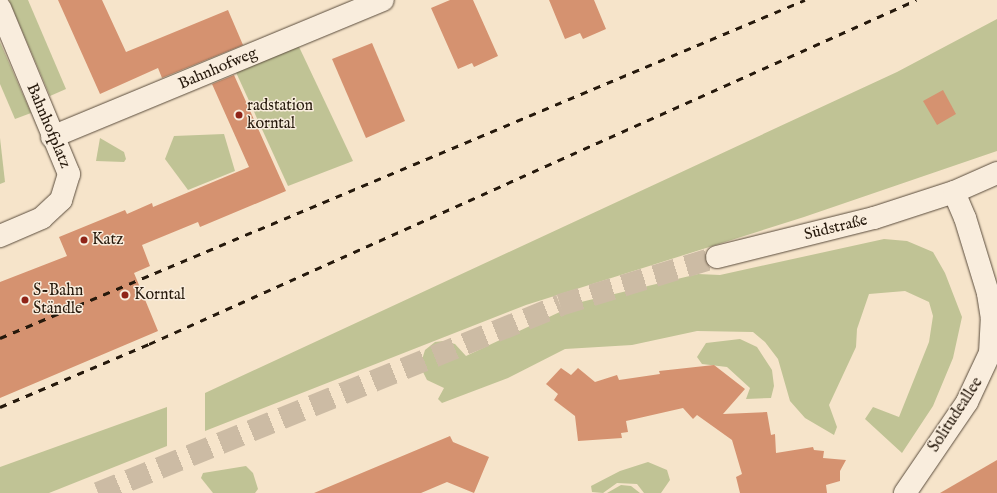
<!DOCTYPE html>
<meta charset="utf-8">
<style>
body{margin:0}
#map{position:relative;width:997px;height:493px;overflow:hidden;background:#f6e4ca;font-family:"IM FELL English",serif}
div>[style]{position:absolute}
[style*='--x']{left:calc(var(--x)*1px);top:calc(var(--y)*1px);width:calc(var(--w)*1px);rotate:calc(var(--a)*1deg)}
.green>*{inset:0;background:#c0c395}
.building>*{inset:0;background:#d59270}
.secondary-tunnel>*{height:22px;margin-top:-11px;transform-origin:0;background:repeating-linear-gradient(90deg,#ccbba4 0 22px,transparent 0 33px)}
.roads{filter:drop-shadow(0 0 1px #5a4c3c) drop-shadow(0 0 1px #5a4c3c)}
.minor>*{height:22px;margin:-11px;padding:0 11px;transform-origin:11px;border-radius:11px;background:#f9eddd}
.secondary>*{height:22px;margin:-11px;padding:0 11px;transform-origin:11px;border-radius:11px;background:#f9eddd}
.rail>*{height:3px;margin-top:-1.5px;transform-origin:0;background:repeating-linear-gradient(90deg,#26190c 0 7px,transparent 0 14px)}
.dots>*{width:11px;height:11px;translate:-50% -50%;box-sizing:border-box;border:2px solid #f9eddd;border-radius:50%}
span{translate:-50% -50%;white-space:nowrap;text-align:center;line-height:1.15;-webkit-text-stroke:3px #f9eddd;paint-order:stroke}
.street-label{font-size:16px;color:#26190c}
.poi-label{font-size:16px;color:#26190c}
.left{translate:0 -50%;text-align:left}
</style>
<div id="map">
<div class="green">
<div style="clip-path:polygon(9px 0,28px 0,66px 89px,50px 96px)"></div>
<div style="clip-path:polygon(997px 19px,997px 151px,804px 217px,526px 305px,205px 431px,205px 393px,897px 72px)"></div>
<div style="clip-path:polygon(292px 32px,353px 161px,288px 186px,234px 68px)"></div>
<div style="clip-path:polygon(0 42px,31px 113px,15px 119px,0 84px)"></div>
<div style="clip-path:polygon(224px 134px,235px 171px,188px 190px,165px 159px,174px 136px)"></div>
<div style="clip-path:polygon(0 138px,5px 182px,0 184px)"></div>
<div style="clip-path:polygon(100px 138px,124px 152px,126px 159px,124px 162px,96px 161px)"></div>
<div style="clip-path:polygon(884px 239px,907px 241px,933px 252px,945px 273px,962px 317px,953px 358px,933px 406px,902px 453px,865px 419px,873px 407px,899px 417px,929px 342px,933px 316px,929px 302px,905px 291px,869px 294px,857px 329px,856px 347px,829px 405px,837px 427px,834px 435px,805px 418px,790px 401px,778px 359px,765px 342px,753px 332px,697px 331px,632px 345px,565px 349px,508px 378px,442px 403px,438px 399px,444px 388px,427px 380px,420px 366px,425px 350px,435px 342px,443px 341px,455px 344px,466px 356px,581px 302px,698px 274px,720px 275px)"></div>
<div style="clip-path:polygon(740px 339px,757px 347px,772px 370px,774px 386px,771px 398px,746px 399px,750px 388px,727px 367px,702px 364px,697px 357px,706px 343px)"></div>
<div style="clip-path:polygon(167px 407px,167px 446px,49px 493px,0 493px,0 467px)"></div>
<div style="clip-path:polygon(648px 462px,667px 470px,670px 480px,661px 493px,644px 493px,637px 484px,617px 483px,603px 493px,592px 492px,591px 486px,620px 471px)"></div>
<div style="clip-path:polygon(246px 466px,253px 473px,258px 489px,255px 493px,213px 493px,201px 478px,203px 473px)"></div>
<div style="clip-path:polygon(621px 485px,631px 486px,640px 493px,607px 493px)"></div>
</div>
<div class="building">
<div style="clip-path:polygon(58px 0,102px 0,126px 52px,228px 10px,243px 45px,162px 78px,158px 68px,100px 94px)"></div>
<div style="clip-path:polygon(450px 0,473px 0,498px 56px,474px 67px,472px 63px,458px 69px,431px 8px)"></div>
<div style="clip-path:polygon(549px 0,594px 0,606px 29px,583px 39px,580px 33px,565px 39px)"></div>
<div style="clip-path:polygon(372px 43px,405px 121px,366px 138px,332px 59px)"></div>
<div style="clip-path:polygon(234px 75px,286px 191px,200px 227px,198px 222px,142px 245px,150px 266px,134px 273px,158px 331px,0 398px,0 282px,67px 256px,59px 237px,125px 210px,127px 214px,152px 203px,153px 207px,249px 167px,212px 84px)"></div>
<div style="clip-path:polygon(943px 90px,956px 114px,937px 125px,923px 101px)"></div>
<div style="clip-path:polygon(714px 365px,745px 389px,723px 414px,767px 412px,771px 435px,775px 434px,776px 453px,813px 447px,814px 450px,824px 451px,823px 458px,846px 460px,840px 471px,840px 481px,826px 485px,827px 493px,740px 493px,736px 477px,742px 474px,732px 440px,697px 415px,693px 419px,683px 408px,626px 421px,628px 432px,621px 433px,622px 438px,578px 441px,575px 416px,554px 400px,558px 394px,546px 384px,561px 368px,571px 375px,578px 368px,595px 382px,617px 375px,619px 380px,660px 374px,659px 371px)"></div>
<div style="clip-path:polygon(450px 436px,453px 442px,489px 457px,474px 493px,447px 482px,421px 493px,314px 493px)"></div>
<div style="clip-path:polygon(997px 460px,997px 493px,940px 493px)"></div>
</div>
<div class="secondary-tunnel">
<div style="--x:98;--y:493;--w:499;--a:-22.1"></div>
<div style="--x:560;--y:305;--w:164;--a:-17"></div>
</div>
<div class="roads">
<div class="minor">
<div style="--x:0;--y:8;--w:180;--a:67.4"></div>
<div style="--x:69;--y:174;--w:27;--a:107"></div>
<div style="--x:61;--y:200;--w:26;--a:137"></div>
<div style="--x:42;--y:218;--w:46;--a:156.8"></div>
<div style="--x:52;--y:137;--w:358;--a:-22.5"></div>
</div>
<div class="secondary">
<div style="--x:717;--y:257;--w:162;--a:-14"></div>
<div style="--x:874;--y:218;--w:84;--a:-18"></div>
<div style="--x:954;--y:192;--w:47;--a:-23.8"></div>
<div style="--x:905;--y:493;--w:110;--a:-55.7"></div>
<div style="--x:967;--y:402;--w:54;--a:-64.9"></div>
<div style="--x:990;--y:353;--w:34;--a:-87"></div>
<div style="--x:992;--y:319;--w:26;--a:-99"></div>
<div style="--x:988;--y:293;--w:78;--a:-107"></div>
<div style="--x:965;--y:218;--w:28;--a:-113"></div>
</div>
</div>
<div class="rail">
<div style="--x:0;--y:338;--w:873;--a:-22.78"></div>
<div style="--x:0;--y:407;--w:162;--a:-22.9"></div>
<div style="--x:149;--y:344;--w:841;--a:-24.16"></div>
</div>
<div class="dots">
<div style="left:239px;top:115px;background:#8f2418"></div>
<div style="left:84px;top:240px;background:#8f2418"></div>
<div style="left:125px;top:295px;background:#8f2418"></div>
<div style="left:25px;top:300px;background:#8f2418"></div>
</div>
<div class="street-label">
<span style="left:218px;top:69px;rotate:-23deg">Bahnhofweg</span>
<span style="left:48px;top:126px;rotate:67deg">Bahnhofplatz</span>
<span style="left:836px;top:228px;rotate:-14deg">Südstraße</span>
<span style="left:956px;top:415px;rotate:-57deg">Solitudeallee</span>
</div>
<div class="poi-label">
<span class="left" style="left:247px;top:115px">radstation<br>korntal</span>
<span class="left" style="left:92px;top:240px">Katz</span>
<span class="left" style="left:33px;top:300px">S-Bahn<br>Ständle</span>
<span class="left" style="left:134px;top:295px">Korntal</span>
</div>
</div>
